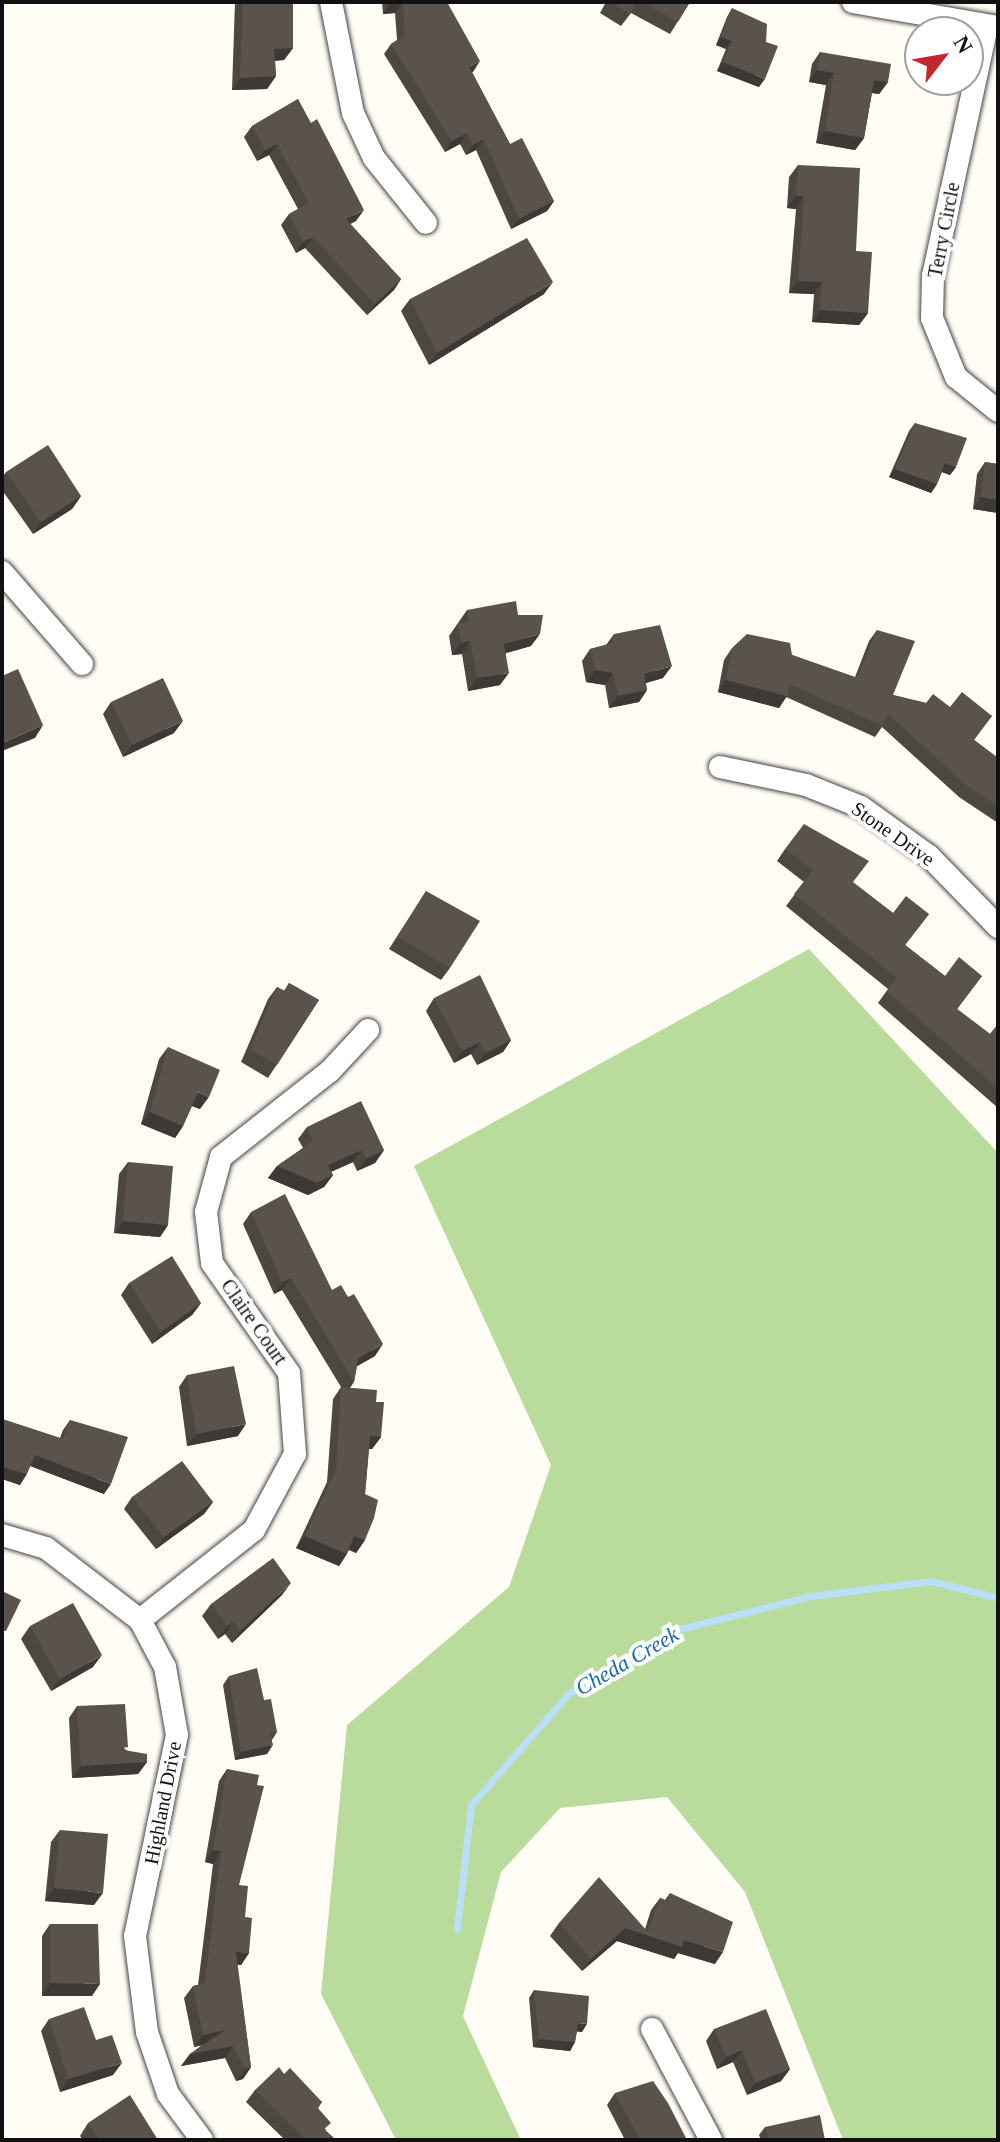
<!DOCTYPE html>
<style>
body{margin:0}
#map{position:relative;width:1000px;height:2142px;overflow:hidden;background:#fffdf5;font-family:"Times New Roman",serif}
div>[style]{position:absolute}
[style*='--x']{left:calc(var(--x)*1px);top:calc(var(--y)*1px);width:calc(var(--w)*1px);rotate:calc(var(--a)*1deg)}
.forest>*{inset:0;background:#b9dc9c}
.stream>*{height:7px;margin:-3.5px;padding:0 3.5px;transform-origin:3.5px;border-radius:3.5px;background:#b9e0f7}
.roads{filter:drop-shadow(0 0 2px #444) drop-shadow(0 0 2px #444)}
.street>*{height:22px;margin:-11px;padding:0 11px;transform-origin:11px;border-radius:11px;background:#fff}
.wall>*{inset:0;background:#4d4742}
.shaded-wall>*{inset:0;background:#3f3936}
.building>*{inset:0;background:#5a524d}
span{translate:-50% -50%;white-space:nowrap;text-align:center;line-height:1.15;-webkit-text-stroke:8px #fff;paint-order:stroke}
.street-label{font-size:20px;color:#111}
.water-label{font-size:22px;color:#1768a6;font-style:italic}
.frame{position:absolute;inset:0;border:4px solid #111;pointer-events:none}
.north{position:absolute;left:904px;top:16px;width:80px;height:80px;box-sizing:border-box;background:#fff;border:2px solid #a0a0a0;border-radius:50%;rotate:59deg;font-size:22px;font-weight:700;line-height:32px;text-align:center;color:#111}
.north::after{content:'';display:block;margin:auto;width:28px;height:36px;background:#c4262e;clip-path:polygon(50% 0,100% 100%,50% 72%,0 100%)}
</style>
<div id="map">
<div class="forest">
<div style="clip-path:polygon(809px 949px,998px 1153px,998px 2140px,843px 2140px,745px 1892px,667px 1797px,560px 1808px,501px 1872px,463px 2016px,521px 2140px,396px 2140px,321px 1994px,347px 1725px,509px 1587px,551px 1465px,414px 1166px)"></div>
</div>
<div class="stream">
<div style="--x:457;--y:1929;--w:125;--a:-83.6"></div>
<div style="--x:471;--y:1805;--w:149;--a:-48.8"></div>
<div style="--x:569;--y:1693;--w:121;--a:-30.8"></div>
<div style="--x:673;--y:1631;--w:141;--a:-14.3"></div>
<div style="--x:810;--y:1596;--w:122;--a:-7.1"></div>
<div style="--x:931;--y:1581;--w:69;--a:14.2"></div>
</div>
<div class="roads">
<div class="street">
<div style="--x:331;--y:2;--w:113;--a:78.8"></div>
<div style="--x:353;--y:113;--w:50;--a:65"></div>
<div style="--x:374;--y:158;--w:83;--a:51.3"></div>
<div style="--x:853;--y:2;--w:147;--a:9.8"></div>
<div style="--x:987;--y:26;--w:256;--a:102.2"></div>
<div style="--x:933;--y:276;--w:42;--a:91.4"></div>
<div style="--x:932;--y:318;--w:64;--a:67.9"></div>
<div style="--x:956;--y:377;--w:54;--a:39"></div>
<div style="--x:2;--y:572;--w:122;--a:49"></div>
<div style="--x:720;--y:767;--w:88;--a:11.8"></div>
<div style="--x:806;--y:785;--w:59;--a:21.8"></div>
<div style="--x:861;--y:807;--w:84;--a:35.8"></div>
<div style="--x:929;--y:856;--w:99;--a:45.8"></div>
<div style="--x:2;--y:1535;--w:46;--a:16.5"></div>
<div style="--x:46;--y:1548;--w:118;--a:37.5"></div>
<div style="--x:140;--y:1620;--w:53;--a:62"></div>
<div style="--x:165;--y:1667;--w:69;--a:80"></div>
<div style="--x:177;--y:1735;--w:205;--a:101.8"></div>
<div style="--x:135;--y:1936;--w:97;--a:82.9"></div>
<div style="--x:147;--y:2032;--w:65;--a:71.3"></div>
<div style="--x:168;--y:2094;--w:57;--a:53.5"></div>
<div style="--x:140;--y:1620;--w:145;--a:-38.3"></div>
<div style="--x:254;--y:1530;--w:86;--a:-61.7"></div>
<div style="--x:295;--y:1454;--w:81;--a:-94.2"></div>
<div style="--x:289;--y:1373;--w:134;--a:-125"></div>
<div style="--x:212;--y:1263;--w:51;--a:-96.7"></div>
<div style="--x:206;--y:1212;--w:57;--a:-74.7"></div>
<div style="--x:221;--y:1157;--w:139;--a:-38.3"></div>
<div style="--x:330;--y:1071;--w:56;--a:-47.2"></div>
<div style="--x:652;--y:2029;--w:126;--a:62"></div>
</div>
</div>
<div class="wall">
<div style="clip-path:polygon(235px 2px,293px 2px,293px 48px,284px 60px,275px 61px,276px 76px,267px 89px,232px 90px)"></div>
<div style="clip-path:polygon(382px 2px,447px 2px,472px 72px,510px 144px,554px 201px,547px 211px,511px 229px,476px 150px,466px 155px,460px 144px,445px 152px,384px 54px,391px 44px,397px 40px,395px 13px,383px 14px)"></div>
<div style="clip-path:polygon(606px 2px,690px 2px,670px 34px,631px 13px,621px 26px,600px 13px)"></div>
<div style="clip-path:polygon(732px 8px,759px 87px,717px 71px,726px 49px,716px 45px,727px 17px)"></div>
<div style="clip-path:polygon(820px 52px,888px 82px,879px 94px,872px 93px,864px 138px,855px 150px,816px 143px,826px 85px,809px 82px,812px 64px)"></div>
<div style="clip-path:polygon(298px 99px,356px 221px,350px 224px,401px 279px,394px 290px,367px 315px,305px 248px,296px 253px,281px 225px,289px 214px,298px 209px,269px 155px,257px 161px,244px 137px,252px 126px)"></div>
<div style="clip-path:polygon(798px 165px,856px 251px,868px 313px,859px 325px,812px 322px,814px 294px,789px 293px,796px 209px,787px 208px,789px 177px)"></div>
<div style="clip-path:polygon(544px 294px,429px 365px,401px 311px,410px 299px)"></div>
<div style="clip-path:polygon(915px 423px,956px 467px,950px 475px,942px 472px,937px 484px,931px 493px,889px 477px,909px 431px)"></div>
<div style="clip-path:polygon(985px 462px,998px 464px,998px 513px,973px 509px,977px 474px)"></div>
<div style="clip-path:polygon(6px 472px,81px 496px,72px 509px,33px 534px,2px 490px,2px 478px)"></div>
<div style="clip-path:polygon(467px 610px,518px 615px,531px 646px,506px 653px,500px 685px,468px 691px,462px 654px,452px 655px,449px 636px)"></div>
<div style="clip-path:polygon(877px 630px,893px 695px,926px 703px,992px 716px,974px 740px,998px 758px,998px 823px,959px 797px,882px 727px,875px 737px,786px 697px,779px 708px,718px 692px,724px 660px,732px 648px,792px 655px,855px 677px,869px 641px)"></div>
<div style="clip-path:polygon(614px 634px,663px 678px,646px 683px,647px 690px,639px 702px,609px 708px,605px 685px,586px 682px,582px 661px,590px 649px,606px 645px)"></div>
<div style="clip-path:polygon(111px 702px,174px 733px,123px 757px,103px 714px)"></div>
<div style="clip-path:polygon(785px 849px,853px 883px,893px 913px,929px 914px,905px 945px,945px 976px,982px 976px,957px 1009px,990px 1034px,998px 1024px,998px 1108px,878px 1003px,888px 989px,786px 906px,804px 882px,777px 861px)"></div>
<div style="clip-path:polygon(426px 891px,450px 968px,441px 980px,389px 949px)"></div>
<div style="clip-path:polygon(289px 983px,319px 1000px,268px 1078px,241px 1062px,268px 999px,277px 987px,284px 991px)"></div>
<div style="clip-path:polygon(434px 998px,511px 1040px,503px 1052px,477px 1065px,471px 1054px,454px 1063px,426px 1011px)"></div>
<div style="clip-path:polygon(168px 1047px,200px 1109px,192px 1106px,183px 1126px,175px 1138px,141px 1124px,159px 1059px)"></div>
<div style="clip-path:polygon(307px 1127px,384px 1150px,375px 1163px,357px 1171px,353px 1162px,331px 1172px,333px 1175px,324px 1187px,308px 1195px,268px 1178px,277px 1166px,303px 1148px,298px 1139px)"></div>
<div style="clip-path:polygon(128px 1162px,168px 1225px,160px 1237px,114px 1233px,119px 1174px)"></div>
<div style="clip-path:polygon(251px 1212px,332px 1290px,375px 1356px,357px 1366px,354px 1382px,350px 1388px,376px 1402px,381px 1437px,372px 1449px,369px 1449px,365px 1494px,365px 1540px,356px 1553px,349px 1550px,339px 1566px,296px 1548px,327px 1482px,333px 1399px,341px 1387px,282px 1290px,274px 1294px,243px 1224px)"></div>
<div style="clip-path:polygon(129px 1283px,201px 1303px,192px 1315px,152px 1344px,121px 1295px)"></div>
<div style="clip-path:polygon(187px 1375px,238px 1436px,187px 1446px,179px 1387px)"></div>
<div style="clip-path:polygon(2px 1419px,60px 1438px,63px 1430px,70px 1420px,104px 1494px,30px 1466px,20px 1485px,2px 1479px)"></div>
<div style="clip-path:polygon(132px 1497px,213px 1502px,204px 1514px,156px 1549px,124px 1509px)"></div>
<div style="clip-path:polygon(282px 1595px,232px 1643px,225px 1634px,218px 1639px,202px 1616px,211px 1604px)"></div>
<div style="clip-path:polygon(30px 1626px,93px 1667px,51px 1691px,21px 1639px)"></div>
<div style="clip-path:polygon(229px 1676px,264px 1700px,277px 1732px,272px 1740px,267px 1754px,235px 1760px,223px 1685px)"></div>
<div style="clip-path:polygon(77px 1706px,126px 1750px,147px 1762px,138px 1774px,72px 1778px,69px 1718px)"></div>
<div style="clip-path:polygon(227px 1769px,239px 1885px,245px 1917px,249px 1953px,241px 1965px,237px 1965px,251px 2067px,243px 2079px,236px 2081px,225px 2058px,181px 2066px,190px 2054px,202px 2045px,194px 2047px,184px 1998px,193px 1986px,198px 1985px,213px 1864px,205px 1862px,219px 1781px)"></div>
<div style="clip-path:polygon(60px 1830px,94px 1905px,45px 1901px,51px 1842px)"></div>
<div style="clip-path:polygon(670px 1893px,715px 1964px,678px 1953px,674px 1959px,617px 1941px,582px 1971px,550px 1936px,559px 1923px,645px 1929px,651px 1910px,660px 1898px,665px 1900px)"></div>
<div style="clip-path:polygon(50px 1924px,92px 1996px,42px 1996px,42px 1936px)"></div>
<div style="clip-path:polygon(534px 1990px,582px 2032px,577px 2031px,575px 2042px,570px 2051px,533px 2047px,529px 1998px)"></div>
<div style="clip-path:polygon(49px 2019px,96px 2040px,113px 2075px,60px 2092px,41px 2031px)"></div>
<div style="clip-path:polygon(714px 2029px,790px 2069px,781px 2081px,747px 2095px,733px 2062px,717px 2069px,706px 2041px)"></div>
<div style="clip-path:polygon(284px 2074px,322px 2102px,318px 2108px,326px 2131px,336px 2140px,285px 2140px,246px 2102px,255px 2090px)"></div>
<div style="clip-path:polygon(615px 2093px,687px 2140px,625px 2140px,607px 2105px)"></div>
<div style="clip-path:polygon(88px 2123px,158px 2140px,83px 2140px,80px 2136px)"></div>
<div style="clip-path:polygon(765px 2127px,825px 2140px,761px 2140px,759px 2135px)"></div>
</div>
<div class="shaded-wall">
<div style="clip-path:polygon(403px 2px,395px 13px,383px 14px,391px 3px)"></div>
<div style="clip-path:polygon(721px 37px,732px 41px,726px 49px,716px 45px)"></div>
<div style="clip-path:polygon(293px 48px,284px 60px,265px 61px,274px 49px)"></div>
<div style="clip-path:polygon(480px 61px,473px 72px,462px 77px,469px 67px)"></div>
<div style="clip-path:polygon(723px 62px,765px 79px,759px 87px,717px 71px)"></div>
<div style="clip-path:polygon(817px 70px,834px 73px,826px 85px,809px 82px)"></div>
<div style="clip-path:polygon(276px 76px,267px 89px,232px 90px,240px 78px)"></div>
<div style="clip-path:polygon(874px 80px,888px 82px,879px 94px,865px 92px)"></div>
<div style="clip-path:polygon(825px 131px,864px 138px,855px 150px,816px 143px)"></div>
<div style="clip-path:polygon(467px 133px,460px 144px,445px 152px,452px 141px)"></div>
<div style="clip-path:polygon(484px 139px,476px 150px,466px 155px,473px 145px)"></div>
<div style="clip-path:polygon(277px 144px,269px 155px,257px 161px,265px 150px)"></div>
<div style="clip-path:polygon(796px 196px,804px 196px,796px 209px,787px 208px)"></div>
<div style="clip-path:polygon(554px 201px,547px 211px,511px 229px,519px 219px)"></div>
<div style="clip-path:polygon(364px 210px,356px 221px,338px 230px,346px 219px)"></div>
<div style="clip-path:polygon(313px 237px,305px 248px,296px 253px,303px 242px)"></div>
<div style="clip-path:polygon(401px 279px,394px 290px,367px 315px,375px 304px)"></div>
<div style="clip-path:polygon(798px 281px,822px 282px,814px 294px,789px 293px)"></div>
<div style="clip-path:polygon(553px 282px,544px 294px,429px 365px,437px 353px)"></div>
<div style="clip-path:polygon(820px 310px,868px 313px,859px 325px,812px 322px)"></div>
<div style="clip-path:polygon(945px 463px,956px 467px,950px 475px,939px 471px)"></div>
<div style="clip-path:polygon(895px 469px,937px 484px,931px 493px,889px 477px)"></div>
<div style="clip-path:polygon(81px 496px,72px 509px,33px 534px,41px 522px)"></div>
<div style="clip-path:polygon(981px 497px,998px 500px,998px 513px,973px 509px)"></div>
<div style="clip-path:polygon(540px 634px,531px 646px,495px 656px,504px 644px)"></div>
<div style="clip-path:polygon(470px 641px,462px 654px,452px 655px,461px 643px)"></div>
<div style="clip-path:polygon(672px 666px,663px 678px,635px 686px,644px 674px)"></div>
<div style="clip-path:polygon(595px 670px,613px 673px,605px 685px,586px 682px)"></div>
<div style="clip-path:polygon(509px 673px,500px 685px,468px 691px,477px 678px)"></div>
<div style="clip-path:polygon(726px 680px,787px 696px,779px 708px,718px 692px)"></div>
<div style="clip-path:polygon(647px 690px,639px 702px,609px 708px,618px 696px)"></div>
<div style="clip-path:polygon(183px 721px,174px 733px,123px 757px,132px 745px)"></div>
<div style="clip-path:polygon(43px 725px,35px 738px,2px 751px,2px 743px)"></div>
<div style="clip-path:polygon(511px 1040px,503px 1052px,477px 1065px,486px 1053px)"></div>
<div style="clip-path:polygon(480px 1042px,471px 1054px,454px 1063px,462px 1051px)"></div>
<div style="clip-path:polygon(198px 1092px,209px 1097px,200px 1109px,189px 1105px)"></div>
<div style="clip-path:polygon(150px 1112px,183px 1126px,175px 1138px,141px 1124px)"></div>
<div style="clip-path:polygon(362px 1150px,353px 1162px,319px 1177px,328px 1165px)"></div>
<div style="clip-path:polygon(384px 1150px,375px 1163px,357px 1171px,366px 1159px)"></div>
<div style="clip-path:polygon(277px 1166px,333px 1175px,324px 1187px,308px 1195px,268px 1178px)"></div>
<div style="clip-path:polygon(123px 1221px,168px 1225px,160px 1237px,114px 1233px)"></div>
<div style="clip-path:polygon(291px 1278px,282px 1290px,274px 1294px,282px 1282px)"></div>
<div style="clip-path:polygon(201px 1303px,192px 1315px,152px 1344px,161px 1332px)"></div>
<div style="clip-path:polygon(383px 1344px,375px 1356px,350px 1370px,358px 1358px)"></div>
<div style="clip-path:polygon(246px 1424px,238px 1436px,187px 1446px,196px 1434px)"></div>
<div style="clip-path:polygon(370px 1436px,381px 1437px,372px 1449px,362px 1448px)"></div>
<div style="clip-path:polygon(35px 1455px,111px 1484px,104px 1494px,28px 1465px)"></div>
<div style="clip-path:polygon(2px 1467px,27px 1474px,20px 1485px,2px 1479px)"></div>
<div style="clip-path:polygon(213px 1502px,204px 1514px,156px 1549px,164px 1537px)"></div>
<div style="clip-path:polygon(305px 1536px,347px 1554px,339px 1566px,296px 1548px)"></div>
<div style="clip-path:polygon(354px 1536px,365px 1540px,356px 1553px,346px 1548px)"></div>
<div style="clip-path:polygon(291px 1583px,282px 1595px,232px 1643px,240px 1631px)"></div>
<div style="clip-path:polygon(234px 1621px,225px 1634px,218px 1639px,227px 1626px)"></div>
<div style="clip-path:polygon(102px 1655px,93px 1667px,51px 1691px,60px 1679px)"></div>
<div style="clip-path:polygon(273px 1745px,267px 1754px,235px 1760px,241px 1752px)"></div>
<div style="clip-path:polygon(147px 1762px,138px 1774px,72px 1778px,81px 1766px)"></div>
<div style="clip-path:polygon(213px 1850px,221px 1851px,213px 1864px,205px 1862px)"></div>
<div style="clip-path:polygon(54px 1888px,103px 1893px,94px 1905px,45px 1901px)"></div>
<div style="clip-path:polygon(625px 1928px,684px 1940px,723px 1952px,715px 1964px,678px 1953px,674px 1959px,617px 1941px,582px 1971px,591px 1959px)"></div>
<div style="clip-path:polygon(236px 1952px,249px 1953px,241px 1965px,227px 1964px)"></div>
<div style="clip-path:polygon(50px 1983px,100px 1984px,92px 1996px,42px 1996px)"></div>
<div style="clip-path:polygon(578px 2023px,587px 2024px,582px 2032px,572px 2031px)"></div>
<div style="clip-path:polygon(225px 2030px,217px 2042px,194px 2047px,203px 2035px)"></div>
<div style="clip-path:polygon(539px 2039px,575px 2042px,570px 2051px,533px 2047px)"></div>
<div style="clip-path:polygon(233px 2046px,225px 2058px,181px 2066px,190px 2054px)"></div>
<div style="clip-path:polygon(742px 2050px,733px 2062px,717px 2069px,726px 2057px)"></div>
<div style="clip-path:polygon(122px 2063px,113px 2075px,60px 2092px,68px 2079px)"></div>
<div style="clip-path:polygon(251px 2067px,243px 2079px,236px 2081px,245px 2069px)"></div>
<div style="clip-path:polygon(790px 2069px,781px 2081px,747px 2095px,755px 2083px)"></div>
</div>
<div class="building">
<div style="clip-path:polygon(243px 2px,293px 2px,293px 48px,274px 49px,276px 76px,240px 78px)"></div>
<div style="clip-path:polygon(391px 2px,447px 2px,480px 61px,469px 67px,510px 144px,522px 138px,554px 201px,519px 219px,484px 139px,473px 145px,467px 133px,452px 141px,391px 44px,405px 36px,403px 2px,391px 3px)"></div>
<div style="clip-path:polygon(610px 2px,637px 2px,630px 14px)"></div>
<div style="clip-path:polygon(642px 2px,690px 2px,678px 22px)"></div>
<div style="clip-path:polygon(732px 8px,767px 24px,766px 42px,778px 46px,765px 79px,723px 62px,732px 41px,721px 37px)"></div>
<div style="clip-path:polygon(820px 52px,891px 64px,888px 82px,874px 80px,864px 138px,825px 131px,834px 73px,817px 70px)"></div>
<div style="clip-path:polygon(298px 99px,311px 123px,317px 119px,364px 210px,346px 219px,401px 279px,375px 304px,313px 237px,303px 242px,289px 214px,309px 203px,277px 144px,265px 150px,252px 126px)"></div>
<div style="clip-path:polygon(798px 165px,860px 168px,856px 251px,872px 252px,868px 313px,820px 310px,822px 282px,798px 281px,804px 196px,796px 196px)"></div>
<div style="clip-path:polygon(527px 238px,553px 282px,437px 353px,410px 299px)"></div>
<div style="clip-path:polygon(915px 423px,967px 438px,956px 467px,945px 463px,937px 484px,895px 469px)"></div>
<div style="clip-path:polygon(48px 445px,81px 496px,41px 522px,6px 472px)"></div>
<div style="clip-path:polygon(985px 462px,998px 464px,998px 500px,981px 497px)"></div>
<div style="clip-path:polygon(516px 601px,518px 615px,543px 615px,540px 634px,504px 644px,509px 673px,477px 678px,470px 641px,461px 643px,458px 624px,469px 622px,467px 610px)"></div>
<div style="clip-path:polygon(660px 625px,672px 666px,644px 674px,647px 690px,618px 696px,613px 673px,595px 670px,590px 649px,612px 643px,614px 634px)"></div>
<div style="clip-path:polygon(877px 630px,915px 641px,893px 695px,926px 703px,933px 694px,950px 707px,962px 692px,992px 716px,973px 739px,998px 758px,998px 806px,967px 786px,888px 714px,883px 726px,789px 684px,787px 696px,726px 680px,732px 648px,747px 634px,790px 643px,792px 655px,857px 678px)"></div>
<div style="clip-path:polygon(18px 669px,43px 725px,2px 743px,2px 676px)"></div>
<div style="clip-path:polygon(163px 678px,183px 721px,132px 745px,111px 702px)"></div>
<div style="clip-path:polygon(804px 824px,869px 861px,853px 882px,893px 913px,906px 896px,929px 914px,905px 945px,945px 976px,959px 957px,982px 976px,957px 1009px,990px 1034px,998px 1024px,998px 1089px,887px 991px,897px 978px,794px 894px,813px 870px,785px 849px)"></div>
<div style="clip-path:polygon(426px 891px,480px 921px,450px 968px,398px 937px)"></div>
<div style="clip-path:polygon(480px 975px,511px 1040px,486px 1053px,480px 1042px,462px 1051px,434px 998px)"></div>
<div style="clip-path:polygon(289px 983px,319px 1000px,277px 1065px,250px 1049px,277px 987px,285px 991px)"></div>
<div style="clip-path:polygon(168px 1047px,220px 1070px,209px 1097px,198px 1092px,183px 1126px,150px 1112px)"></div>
<div style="clip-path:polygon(361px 1101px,384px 1150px,366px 1159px,362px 1150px,328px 1165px,333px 1175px,317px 1183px,277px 1166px,313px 1141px,307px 1127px)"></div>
<div style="clip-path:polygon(128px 1162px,173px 1166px,168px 1225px,123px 1221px)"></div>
<div style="clip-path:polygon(285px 1194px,332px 1290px,341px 1285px,348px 1297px,354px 1294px,383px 1344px,358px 1358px,354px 1382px,291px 1278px,282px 1282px,251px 1212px)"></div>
<div style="clip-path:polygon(172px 1256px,201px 1303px,161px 1332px,129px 1283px)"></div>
<div style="clip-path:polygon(234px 1366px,246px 1424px,196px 1434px,187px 1375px)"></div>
<div style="clip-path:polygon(341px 1387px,377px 1390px,376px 1402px,384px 1402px,381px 1437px,370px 1436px,365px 1494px,378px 1500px,374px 1518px,365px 1540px,354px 1536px,347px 1554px,305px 1536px,336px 1470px)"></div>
<div style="clip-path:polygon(2px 1419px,63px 1439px,70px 1420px,128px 1437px,111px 1484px,35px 1455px,27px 1474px,2px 1467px)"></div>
<div style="clip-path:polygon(182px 1461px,213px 1502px,164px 1537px,132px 1497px)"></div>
<div style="clip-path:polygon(273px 1558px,291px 1583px,240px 1631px,234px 1621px,227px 1626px,211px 1604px)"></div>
<div style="clip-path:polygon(2px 1591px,21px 1600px,6px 1631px,2px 1630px)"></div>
<div style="clip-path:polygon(73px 1603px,102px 1655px,60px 1679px,30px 1626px)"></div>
<div style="clip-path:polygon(257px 1668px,264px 1700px,271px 1699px,277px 1732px,270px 1733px,273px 1745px,241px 1752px,229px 1676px)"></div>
<div style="clip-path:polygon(125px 1704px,128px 1747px,118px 1749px,147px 1754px,147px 1762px,81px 1766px,77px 1706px)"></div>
<div style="clip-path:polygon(227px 1769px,259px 1775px,257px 1785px,264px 1786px,239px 1885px,248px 1886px,245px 1917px,252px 1918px,249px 1953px,236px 1952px,251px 2067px,245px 2069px,233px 2046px,190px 2054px,225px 2030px,203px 2035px,193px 1986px,205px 1983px,221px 1851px,213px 1850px)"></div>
<div style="clip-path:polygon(60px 1830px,108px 1834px,103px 1893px,54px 1888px)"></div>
<div style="clip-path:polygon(599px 1877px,648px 1932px,660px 1898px,668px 1901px,670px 1893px,733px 1922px,723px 1952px,684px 1940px,682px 1947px,625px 1928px,591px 1959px,559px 1923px)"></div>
<div style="clip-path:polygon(50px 1924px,98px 1924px,100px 1984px,50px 1983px)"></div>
<div style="clip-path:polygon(534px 1990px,589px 1996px,587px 2024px,578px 2023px,575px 2042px,539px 2039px)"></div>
<div style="clip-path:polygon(84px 2007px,96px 2040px,112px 2035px,122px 2063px,68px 2079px,49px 2019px)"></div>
<div style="clip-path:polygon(766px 2009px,790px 2069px,755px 2083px,742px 2050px,726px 2057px,714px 2029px)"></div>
<div style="clip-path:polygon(279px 2067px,284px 2074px,290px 2068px,322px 2102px,317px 2107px,331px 2123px,324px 2129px,336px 2140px,306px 2140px,255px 2090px)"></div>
<div style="clip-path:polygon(653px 2081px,668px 2103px,687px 2140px,640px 2140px,615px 2093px)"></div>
<div style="clip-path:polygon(130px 2095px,158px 2140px,99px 2140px,88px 2123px)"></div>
<div style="clip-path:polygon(820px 2115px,825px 2140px,769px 2140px,765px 2127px)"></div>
</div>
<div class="street-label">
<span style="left:944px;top:230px;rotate:-79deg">Terry Circle</span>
<span style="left:893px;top:834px;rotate:35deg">Stone Drive</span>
<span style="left:254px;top:1322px;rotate:55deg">Claire Court</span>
<span style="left:163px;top:1803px;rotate:-79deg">Highland Drive</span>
</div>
<div class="water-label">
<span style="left:627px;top:1661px;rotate:-30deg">Cheda Creek</span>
</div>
<div class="frame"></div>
<div class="north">N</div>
</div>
